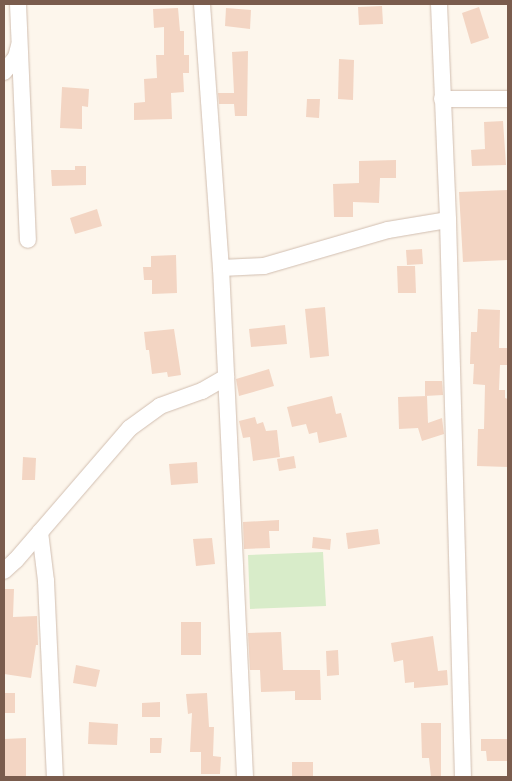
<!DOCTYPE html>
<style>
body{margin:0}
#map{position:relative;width:512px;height:781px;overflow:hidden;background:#fdf6ec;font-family:Ubuntu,sans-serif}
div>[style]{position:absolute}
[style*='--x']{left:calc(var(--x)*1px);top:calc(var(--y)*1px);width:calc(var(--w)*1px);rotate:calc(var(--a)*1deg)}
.green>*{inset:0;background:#d8ecc9}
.building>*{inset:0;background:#f3d5c3}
.roads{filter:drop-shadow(0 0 1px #d1beb0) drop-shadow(0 0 1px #d1beb0)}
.minor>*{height:16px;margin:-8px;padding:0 8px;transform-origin:8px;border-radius:8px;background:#fff}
span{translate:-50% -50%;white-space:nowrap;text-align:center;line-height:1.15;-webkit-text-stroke:5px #fffaf3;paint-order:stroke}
.frame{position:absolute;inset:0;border:5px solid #7a5c4d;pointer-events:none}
</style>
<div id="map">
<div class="green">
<div style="clip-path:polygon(323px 552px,326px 606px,250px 609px,248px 555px)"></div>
</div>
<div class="building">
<div style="clip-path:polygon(382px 6px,383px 24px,359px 25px,358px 7px)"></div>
<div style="clip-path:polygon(479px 7px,489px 38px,471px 44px,462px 13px)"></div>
<div style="clip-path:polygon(178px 8px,180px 31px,184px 31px,184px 55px,189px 55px,189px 73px,183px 73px,184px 92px,171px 93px,172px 119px,134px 120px,134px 103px,145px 102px,144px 79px,157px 78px,156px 55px,164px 55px,164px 27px,154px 28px,153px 9px)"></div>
<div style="clip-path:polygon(226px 8px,251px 10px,250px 29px,225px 26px)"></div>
<div style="clip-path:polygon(248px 51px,247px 116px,235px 116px,234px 104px,219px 104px,218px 93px,234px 93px,232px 52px)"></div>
<div style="clip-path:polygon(339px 59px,354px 60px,353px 100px,338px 99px)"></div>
<div style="clip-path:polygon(62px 87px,89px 89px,88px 107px,82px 106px,82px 129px,60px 128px)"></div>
<div style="clip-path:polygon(307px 99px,320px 99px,319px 118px,306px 117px)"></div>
<div style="clip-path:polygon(503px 121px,506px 165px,472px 166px,471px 150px,485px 149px,484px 122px)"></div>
<div style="clip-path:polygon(396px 160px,396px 178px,380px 178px,379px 203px,353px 202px,353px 217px,334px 217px,333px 184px,359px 183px,359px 161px)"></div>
<div style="clip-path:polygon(75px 166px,86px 166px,86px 185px,52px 186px,51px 170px,75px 170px)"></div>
<div style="clip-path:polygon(508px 190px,508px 260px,463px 262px,459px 192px)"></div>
<div style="clip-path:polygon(97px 209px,102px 226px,75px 234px,70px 218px)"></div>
<div style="clip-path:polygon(422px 249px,423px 264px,407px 265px,406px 250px)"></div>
<div style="clip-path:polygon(176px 255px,177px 293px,152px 294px,152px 280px,144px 280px,143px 267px,151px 267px,151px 256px)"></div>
<div style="clip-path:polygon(397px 266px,415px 266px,416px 293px,398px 293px)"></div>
<div style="clip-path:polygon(325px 307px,329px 356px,310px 358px,305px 309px)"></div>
<div style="clip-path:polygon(478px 309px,500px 310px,499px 348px,508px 348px,508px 365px,500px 365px,499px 390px,505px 390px,505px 398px,508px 399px,508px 467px,477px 466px,478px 429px,484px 429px,485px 385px,473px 384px,474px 364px,470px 364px,471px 332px,477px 332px)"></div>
<div style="clip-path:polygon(285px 325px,287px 344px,251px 347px,249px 329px)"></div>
<div style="clip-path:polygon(174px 329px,181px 375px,168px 377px,167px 372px,152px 374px,149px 350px,146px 350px,144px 332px)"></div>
<div style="clip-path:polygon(269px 369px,274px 386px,239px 396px,236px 379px)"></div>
<div style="clip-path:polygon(425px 381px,442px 381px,443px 395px,425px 396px)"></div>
<div style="clip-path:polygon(332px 396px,336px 414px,341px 413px,347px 437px,319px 443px,317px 432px,309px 434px,306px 424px,292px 427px,287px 407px)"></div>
<div style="clip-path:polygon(427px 396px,428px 423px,442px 418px,444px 434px,422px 441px,418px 428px,399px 429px,398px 397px)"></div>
<div style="clip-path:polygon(255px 417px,257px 424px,263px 422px,266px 431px,277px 430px,280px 457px,253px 461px,250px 437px,243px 438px,239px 421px)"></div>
<div style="clip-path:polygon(294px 456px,296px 468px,279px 471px,277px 459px)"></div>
<div style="clip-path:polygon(23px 457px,36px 458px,35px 480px,22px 480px)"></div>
<div style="clip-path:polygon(197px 462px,198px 483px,171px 485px,169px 464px)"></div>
<div style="clip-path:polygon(279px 520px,279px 531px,269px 531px,270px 548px,244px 549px,243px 522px)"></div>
<div style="clip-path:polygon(378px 529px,380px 544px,348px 549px,346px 533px)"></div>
<div style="clip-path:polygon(313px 537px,331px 539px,330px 550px,312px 548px)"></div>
<div style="clip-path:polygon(212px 538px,215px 564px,196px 566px,193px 539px)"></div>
<div style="clip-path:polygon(4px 589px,14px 589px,13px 617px,37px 616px,38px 645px,36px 645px,31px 678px,4px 674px)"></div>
<div style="clip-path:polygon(181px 622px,201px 622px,201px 655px,181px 655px)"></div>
<div style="clip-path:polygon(281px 632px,283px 670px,320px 670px,321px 700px,295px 700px,295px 691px,261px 692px,260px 670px,250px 670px,248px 633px)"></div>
<div style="clip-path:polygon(433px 636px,438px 671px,447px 670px,448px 685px,414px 688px,414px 682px,405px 683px,403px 660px,394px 662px,391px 643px)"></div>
<div style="clip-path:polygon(338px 650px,339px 675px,327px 676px,326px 651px)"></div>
<div style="clip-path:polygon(76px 665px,100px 670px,96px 687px,73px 683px)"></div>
<div style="clip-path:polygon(4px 693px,15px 693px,15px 713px,4px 713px)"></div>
<div style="clip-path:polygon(207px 693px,209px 727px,214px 727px,213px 756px,221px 757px,220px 774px,201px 774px,201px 752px,190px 752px,192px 713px,188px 714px,186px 694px)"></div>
<div style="clip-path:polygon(160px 702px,160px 717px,142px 717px,142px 703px)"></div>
<div style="clip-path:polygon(89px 722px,118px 724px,117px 745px,88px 744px)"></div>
<div style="clip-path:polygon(421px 723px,441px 723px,441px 777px,431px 777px,429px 758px,422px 758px)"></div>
<div style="clip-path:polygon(26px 738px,26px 777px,4px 777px,4px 739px)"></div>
<div style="clip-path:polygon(150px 738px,162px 738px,161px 753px,150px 753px)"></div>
<div style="clip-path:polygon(481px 739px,508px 739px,508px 761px,487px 761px,486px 751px,481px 751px)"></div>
<div style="clip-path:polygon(292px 762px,313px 762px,313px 777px,292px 777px)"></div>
</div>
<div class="roads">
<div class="minor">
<div style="--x:18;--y:4;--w:236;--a:87.6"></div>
<div style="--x:202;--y:4;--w:265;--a:85.9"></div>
<div style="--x:221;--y:268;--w:510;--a:87.3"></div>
<div style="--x:439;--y:4;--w:216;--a:87.6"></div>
<div style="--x:448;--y:220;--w:557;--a:88.46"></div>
<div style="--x:4;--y:72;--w:19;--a:-51"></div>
<div style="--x:16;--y:57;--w:11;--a:-75"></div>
<div style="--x:442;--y:99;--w:66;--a:0"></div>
<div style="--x:221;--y:268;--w:43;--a:-2.7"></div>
<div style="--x:264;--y:266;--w:129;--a:-16.2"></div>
<div style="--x:388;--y:230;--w:61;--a:-9.5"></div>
<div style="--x:40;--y:532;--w:49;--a:83"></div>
<div style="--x:46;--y:581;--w:196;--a:87.4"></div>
<div style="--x:4;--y:571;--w:16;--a:-43"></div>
<div style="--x:16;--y:560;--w:174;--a:-49.2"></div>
<div style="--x:130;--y:428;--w:37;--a:-36"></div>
<div style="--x:160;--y:406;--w:45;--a:-19.7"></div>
<div style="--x:202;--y:391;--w:28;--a:-30"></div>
</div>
</div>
<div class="frame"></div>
</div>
